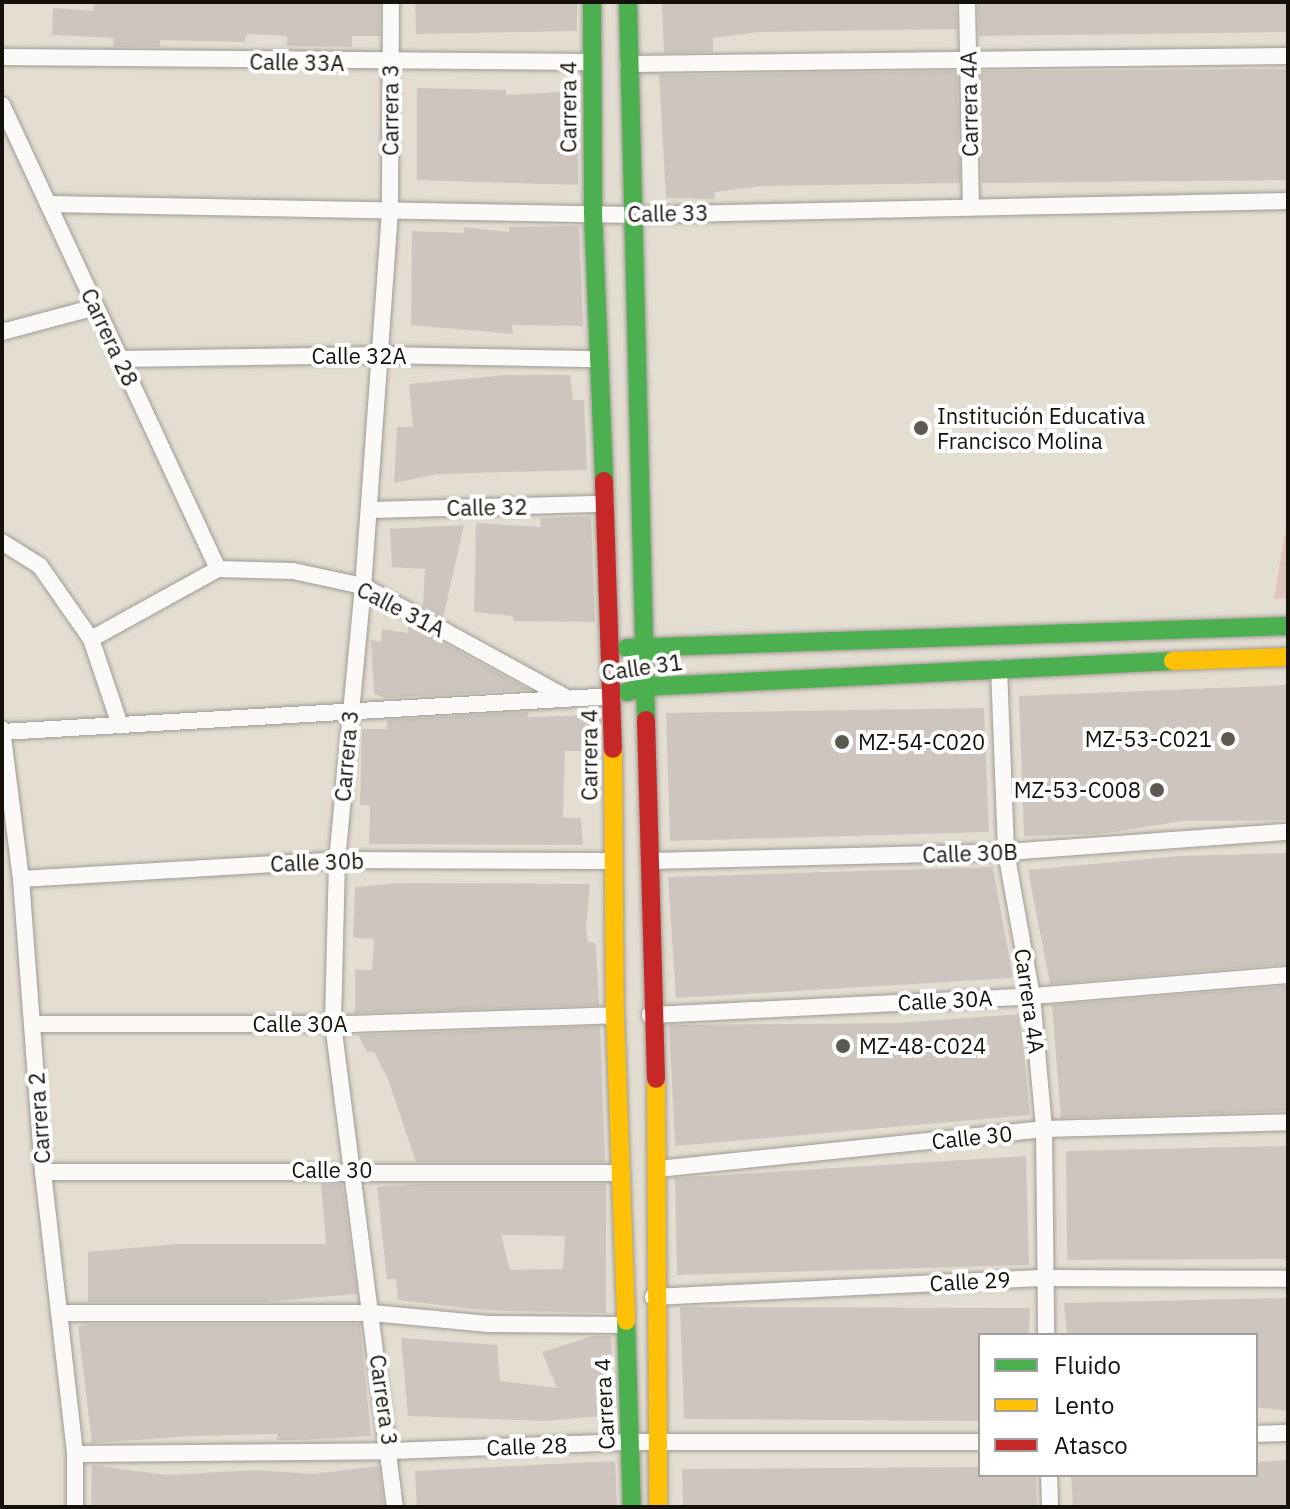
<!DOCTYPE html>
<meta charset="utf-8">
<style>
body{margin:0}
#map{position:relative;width:1290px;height:1509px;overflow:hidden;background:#e4ded2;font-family:"IBM Plex Sans",sans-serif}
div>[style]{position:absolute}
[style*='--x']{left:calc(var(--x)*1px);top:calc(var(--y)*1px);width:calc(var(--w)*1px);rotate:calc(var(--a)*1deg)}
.green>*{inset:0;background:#e1c5bc}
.building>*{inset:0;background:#cec6be}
.roads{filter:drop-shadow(0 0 2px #a09b93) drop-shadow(0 0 2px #a09b93)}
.street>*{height:16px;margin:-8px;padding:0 8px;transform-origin:8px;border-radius:8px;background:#fbfaf8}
.fast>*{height:18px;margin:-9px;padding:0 9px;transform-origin:9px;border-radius:9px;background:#4caf50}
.slow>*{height:18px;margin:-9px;padding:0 9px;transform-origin:9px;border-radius:9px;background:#ffc107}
.jam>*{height:18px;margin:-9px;padding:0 9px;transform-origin:9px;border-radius:9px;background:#c62828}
.dots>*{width:22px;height:22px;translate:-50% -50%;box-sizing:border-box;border:4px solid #fff;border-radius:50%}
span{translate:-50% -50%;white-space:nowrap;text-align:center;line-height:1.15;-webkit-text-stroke:8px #fff;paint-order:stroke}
.street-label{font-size:22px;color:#15110a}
.poi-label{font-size:22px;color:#15110a}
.left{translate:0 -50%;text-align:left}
.right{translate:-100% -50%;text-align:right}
.frame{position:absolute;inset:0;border:4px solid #15110a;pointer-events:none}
.legend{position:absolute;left:978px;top:1333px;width:280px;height:144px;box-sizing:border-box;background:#fff;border:2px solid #a1a09d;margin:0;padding:10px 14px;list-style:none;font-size:24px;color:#15110a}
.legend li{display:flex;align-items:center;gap:16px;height:40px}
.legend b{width:40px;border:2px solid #a1a09d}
</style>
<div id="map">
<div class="green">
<div style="clip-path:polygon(1288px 516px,1288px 598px,1274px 599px)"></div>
</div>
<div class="building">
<div style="clip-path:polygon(93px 2px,380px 2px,380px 36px,352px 36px,352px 47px,287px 46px,287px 36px,247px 34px,244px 42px,160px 40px,160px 47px,113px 47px,114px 38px,52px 35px,53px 8px,94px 11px)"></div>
<div style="clip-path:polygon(415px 2px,577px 2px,577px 31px,416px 34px)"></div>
<div style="clip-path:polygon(662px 2px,956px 2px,957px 29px,759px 32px,713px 38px,713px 52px,664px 53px)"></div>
<div style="clip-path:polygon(978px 2px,1288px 2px,1288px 32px,979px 36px)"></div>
<div style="clip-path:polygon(1288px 69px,1288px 180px,982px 183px,979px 71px)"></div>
<div style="clip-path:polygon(957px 71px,960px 183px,761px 186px,715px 192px,715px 199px,666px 198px,659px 75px)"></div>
<div style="clip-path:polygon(417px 88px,506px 90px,506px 95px,577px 91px,578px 185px,417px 180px)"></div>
<div style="clip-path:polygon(579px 226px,583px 326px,512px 325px,513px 334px,411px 325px,412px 231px,464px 233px,464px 227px,509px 232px,509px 227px)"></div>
<div style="clip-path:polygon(507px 375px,570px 375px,573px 400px,584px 400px,587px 470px,438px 474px,394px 483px,397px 427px,413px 427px,409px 384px)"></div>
<div style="clip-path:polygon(591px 516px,595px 622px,513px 621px,513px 616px,474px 612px,476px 523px,541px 527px,540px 518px)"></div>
<div style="clip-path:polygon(464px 525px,443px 618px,423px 606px,425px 569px,392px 567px,390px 529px)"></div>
<div style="clip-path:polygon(408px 624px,528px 689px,528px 690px,385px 698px,374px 694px,371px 640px,381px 642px,382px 629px,408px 633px)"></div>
<div style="clip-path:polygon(1288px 685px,1288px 820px,1183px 821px,1100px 834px,1024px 836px,1019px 696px)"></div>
<div style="clip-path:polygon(984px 708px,989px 832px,670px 841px,666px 713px)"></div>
<div style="clip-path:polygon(528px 712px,528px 717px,592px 715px,593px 751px,565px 751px,563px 818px,581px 818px,583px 845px,369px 844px,370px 805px,360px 805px,362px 729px,387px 729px,387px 720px)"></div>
<div style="clip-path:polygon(1288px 853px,1288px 964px,1050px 984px,1028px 870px,1179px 856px)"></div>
<div style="clip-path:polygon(993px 867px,1013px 978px,676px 998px,668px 877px)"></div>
<div style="clip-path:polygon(399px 883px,590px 884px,586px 929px,588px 941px,596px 944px,599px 1005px,355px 1013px,355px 970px,372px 970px,374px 939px,353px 938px,355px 887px)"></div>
<div style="clip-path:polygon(1288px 986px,1288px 1111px,1061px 1118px,1052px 1005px)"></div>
<div style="clip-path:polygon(1020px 1014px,1030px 1115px,675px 1146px,669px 1025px,898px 1023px)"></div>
<div style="clip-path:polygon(600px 1026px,605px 1162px,416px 1162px,388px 1079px,374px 1052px,367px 1052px,358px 1035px)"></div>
<div style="clip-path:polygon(1288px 1146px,1288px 1259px,1067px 1260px,1066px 1151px)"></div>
<div style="clip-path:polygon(1026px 1156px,1029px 1265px,677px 1275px,675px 1178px)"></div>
<div style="clip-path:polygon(321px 1183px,342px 1184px,357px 1294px,263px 1302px,88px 1302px,88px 1252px,176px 1244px,326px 1244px)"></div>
<div style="clip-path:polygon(evenodd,421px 1184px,606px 1184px,606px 1313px,482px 1310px,398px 1300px,396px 1279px,387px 1279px,377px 1187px,421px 1184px,501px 1235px,565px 1236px,563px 1269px,510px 1270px,501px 1235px)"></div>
<div style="clip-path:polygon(1288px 1298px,1288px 1411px,1256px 1407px,1256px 1335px,1067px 1335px,1064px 1303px)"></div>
<div style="clip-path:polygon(680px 1307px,1030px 1308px,1029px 1335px,980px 1335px,980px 1421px,684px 1419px)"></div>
<div style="clip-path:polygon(88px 1324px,360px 1324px,371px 1436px,301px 1440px,277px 1440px,277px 1434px,194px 1436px,92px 1443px,78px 1327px)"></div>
<div style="clip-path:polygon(593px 1336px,611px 1336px,614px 1415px,544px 1421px,408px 1416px,401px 1338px,497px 1345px,500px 1381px,557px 1388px,542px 1352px)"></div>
<div style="clip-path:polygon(1288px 1460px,1288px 1507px,1073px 1507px,1071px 1475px,1256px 1475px,1256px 1462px)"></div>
<div style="clip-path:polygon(615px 1461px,617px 1507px,417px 1507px,415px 1471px)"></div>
<div style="clip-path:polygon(92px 1465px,167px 1475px,255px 1470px,312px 1474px,379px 1466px,384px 1507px,91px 1507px)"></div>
<div style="clip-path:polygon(980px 1467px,980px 1475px,1036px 1475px,1037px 1507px,683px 1507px,682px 1469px)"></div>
</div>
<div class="roads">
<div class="street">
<div style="--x:391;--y:2;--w:209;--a:90.3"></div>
<div style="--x:390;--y:211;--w:376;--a:94.1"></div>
<div style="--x:363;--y:586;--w:275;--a:95.4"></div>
<div style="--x:337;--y:860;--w:164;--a:91.4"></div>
<div style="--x:333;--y:1024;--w:487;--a:82.7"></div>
<div style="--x:967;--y:2;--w:204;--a:88.9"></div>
<div style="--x:2;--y:57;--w:590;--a:0.49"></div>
<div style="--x:628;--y:64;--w:660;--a:-0.69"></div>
<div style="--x:2;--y:105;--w:512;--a:65.04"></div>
<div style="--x:48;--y:204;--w:586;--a:1.08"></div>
<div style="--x:634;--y:215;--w:654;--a:-1.23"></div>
<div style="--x:2;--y:332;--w:97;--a:-14.9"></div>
<div style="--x:120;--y:359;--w:261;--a:-0.9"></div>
<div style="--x:381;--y:355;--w:217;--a:1.1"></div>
<div style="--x:369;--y:510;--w:237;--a:-1.5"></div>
<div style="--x:2;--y:542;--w:45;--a:32.3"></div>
<div style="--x:40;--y:566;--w:89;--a:55.1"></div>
<div style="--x:91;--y:639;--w:91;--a:71.4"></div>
<div style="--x:218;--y:569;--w:75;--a:1.5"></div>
<div style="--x:293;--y:571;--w:72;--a:12.1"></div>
<div style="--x:363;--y:586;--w:233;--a:28.8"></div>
<div style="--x:91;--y:639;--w:145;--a:-28.9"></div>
<div style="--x:999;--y:668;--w:184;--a:87.8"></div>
<div style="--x:1006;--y:852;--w:146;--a:79.8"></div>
<div style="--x:1032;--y:996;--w:134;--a:84.8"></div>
<div style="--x:1044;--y:1129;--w:206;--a:89.4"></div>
<div style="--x:2;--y:729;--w:151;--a:82.8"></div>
<div style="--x:21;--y:879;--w:294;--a:85.7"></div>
<div style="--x:43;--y:1172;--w:284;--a:83.5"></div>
<div style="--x:75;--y:1454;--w:53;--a:90"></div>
<div style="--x:2;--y:732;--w:612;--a:-3.37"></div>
<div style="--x:650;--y:861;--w:356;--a:-1.4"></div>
<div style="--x:1006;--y:852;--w:283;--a:-4.1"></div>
<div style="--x:21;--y:879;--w:317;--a:-3.4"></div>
<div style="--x:337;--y:860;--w:277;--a:0.2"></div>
<div style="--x:650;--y:1015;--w:382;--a:-2.8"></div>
<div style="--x:1032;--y:996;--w:257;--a:-4.7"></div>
<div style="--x:32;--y:1024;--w:318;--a:0"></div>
<div style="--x:350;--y:1024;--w:265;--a:-1.9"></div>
<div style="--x:658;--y:1169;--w:388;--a:-5.9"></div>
<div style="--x:1044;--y:1129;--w:244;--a:-1.6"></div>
<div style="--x:43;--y:1172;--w:577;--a:0.1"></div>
<div style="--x:653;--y:1297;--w:393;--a:-2.8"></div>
<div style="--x:1046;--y:1278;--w:242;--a:0.2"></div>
<div style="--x:59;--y:1313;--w:313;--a:0"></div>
<div style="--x:372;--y:1313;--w:117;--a:5.4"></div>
<div style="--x:488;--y:1324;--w:136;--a:0.4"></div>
<div style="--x:1256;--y:1434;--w:32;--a:-2"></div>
<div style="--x:75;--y:1454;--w:317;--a:-0.5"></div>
<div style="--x:392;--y:1451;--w:239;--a:-2.2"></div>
<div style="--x:631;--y:1442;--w:349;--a:0"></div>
<div style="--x:1049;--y:1475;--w:32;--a:88"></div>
</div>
<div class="fast">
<div style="--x:592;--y:2;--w:211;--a:89.7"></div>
<div style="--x:593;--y:213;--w:268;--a:87.6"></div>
<div style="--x:628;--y:2;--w:718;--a:88.56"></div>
<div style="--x:627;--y:648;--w:661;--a:-1.91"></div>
<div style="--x:627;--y:692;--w:15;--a:-20"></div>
<div style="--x:641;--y:687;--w:533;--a:-2.8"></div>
<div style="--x:626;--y:1321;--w:186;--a:88.2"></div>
</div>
<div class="slow">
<div style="--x:1173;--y:661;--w:115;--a:-2"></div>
<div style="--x:613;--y:749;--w:266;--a:89.6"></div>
<div style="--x:615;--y:1015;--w:306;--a:87.9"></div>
<div style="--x:656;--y:1079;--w:428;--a:89.7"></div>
</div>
<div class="jam">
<div style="--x:604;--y:481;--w:268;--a:88.1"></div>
<div style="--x:646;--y:720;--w:359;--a:88.4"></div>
</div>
</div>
<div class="dots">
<div style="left:921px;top:428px;background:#5d5950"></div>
<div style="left:1228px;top:739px;background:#5d5950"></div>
<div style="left:842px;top:742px;background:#5d5950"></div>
<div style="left:1157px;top:790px;background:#5d5950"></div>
<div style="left:843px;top:1046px;background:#5d5950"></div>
</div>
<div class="street-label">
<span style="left:297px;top:62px;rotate:1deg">Calle 33A</span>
<span style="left:969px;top:104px;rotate:-91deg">Carrera 4A</span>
<span style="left:568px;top:107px;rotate:-90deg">Carrera 4</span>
<span style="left:390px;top:110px;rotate:-90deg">Carrera 3</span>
<span style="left:668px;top:213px;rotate:-1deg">Calle 33</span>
<span style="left:110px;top:337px;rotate:65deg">Carrera 28</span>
<span style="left:359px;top:356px">Calle 32A</span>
<span style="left:487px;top:507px;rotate:-1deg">Calle 32</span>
<span style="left:401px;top:609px;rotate:27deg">Calle 31A</span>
<span style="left:642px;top:667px;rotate:-8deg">Calle 31</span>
<span style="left:589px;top:755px;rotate:-90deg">Carrera 4</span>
<span style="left:346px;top:756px;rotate:-85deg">Carrera 3</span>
<span style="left:970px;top:853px;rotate:-2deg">Calle 30B</span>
<span style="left:317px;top:862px;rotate:-2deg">Calle 30b</span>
<span style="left:945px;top:1000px;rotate:-3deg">Calle 30A</span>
<span style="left:1030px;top:1001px;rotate:82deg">Carrera 4A</span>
<span style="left:300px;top:1024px">Calle 30A</span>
<span style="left:39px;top:1118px;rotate:-94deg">Carrera 2</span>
<span style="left:972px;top:1137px;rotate:-6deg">Calle 30</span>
<span style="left:332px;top:1170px">Calle 30</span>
<span style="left:970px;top:1281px;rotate:-3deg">Calle 29</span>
<span style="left:384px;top:1400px;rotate:82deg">Carrera 3</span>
<span style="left:604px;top:1404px;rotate:-93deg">Carrera 4</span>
<span style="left:527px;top:1446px;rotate:-2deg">Calle 28</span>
</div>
<div class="poi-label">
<span class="left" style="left:937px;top:428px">Institución Educativa<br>Francisco Molina</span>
<span class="right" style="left:1212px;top:739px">MZ-53-C021</span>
<span class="left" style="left:858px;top:742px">MZ-54-C020</span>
<span class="right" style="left:1141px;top:790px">MZ-53-C008</span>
<span class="left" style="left:859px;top:1046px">MZ-48-C024</span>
</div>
<div class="frame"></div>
<ul class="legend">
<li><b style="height:10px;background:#4caf50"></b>Fluido</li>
<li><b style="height:10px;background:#ffc107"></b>Lento</li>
<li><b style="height:10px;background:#c62828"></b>Atasco</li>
</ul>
</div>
